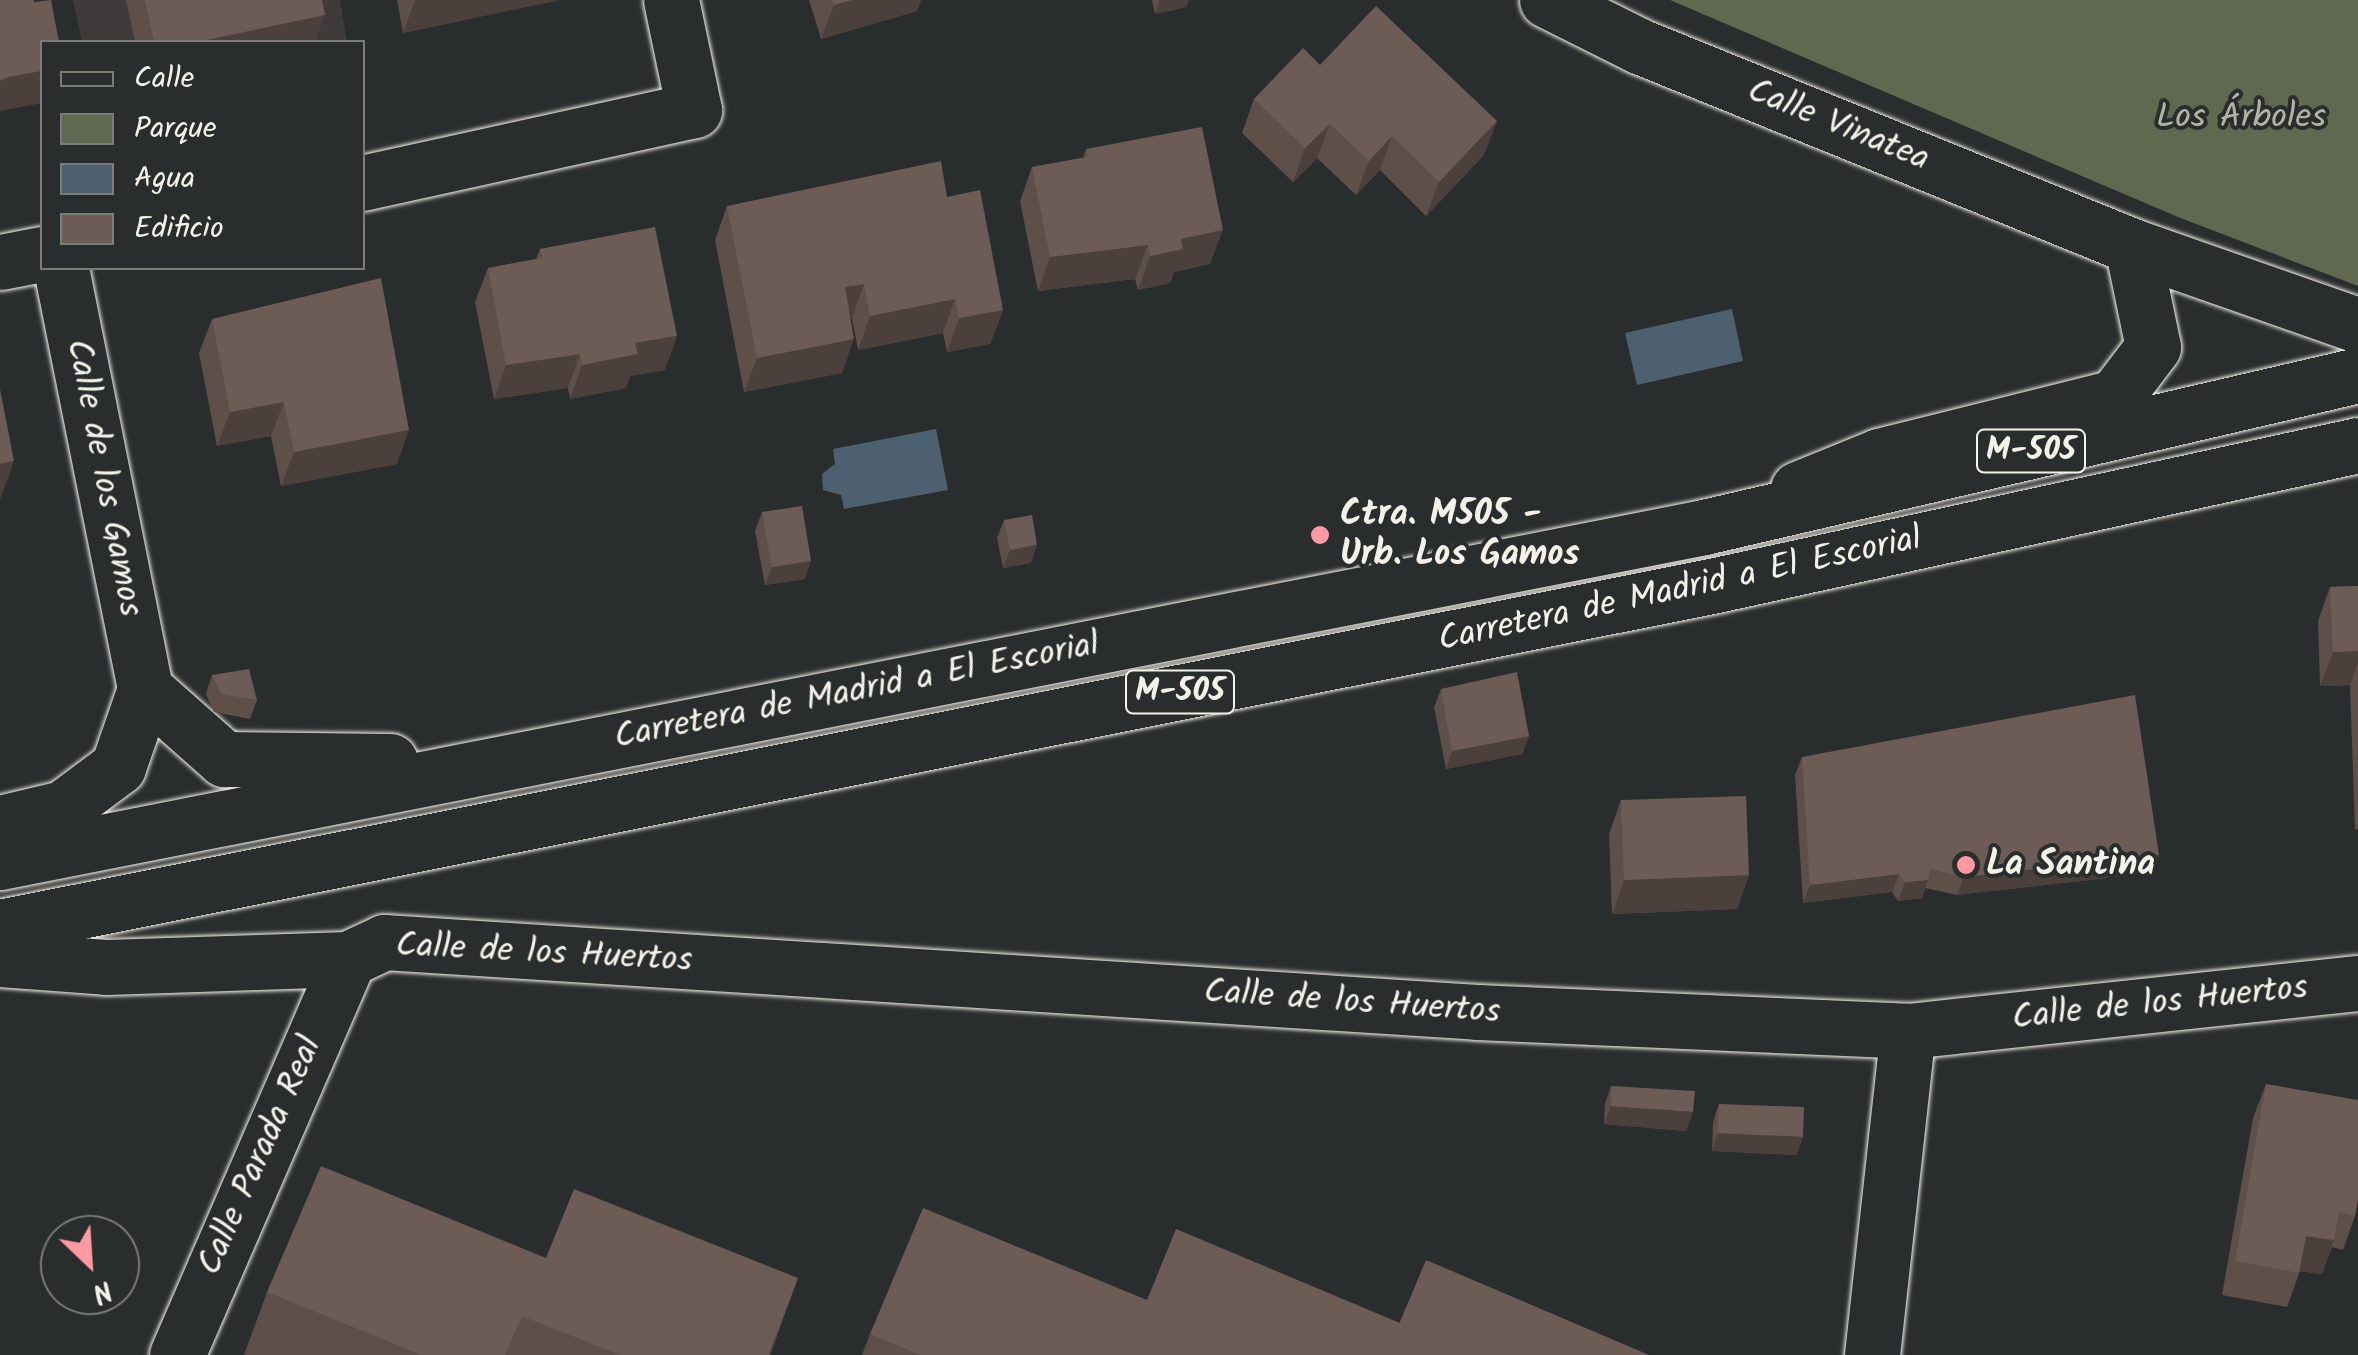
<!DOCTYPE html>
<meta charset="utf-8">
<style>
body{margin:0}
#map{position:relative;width:2358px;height:1355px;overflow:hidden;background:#2a2d2e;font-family:Kalam,sans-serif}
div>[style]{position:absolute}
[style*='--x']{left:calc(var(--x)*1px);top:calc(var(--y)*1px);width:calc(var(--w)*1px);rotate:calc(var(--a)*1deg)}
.built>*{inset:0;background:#3e3b3a}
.green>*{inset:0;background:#60694f}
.water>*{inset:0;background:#4c606f}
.roads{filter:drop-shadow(0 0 2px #f4f1e8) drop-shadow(0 0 2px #f4f1e8)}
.street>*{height:55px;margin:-27.5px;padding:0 27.5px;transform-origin:27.5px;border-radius:27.5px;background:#2a2d2e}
.highway>*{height:55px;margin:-27.5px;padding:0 27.5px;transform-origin:27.5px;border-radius:27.5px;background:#2a2d2e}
.wall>*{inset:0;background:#5e4f49}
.shaded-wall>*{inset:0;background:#4c403c}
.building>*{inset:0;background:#6d5c55}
.dots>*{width:28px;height:28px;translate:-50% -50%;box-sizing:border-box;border:5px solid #2a2d2e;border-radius:50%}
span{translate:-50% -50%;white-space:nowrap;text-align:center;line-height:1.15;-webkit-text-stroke:8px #2a2d2e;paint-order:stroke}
.shield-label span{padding:2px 8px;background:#2a2d2e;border:2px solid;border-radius:8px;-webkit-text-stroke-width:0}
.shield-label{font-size:32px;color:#f4f1e8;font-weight:700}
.park-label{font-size:35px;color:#b1b4a3}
.street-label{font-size:35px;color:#f4f1e8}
.poi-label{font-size:35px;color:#f4f1e8;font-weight:700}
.left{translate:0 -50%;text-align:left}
.legend{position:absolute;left:40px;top:40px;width:325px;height:230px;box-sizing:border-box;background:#2a2d2e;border:2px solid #7b7b78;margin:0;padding:12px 18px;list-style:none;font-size:30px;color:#f4f1e8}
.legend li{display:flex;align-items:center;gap:20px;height:50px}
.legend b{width:50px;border:2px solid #7b7b78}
.north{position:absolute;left:40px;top:1215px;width:100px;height:100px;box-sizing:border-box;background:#2a2d2e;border:2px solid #7b7b78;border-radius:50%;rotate:155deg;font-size:28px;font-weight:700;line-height:40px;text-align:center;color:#f4f1e8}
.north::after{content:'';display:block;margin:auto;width:35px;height:45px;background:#ff9aa2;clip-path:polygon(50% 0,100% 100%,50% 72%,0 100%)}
</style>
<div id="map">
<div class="built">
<div style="clip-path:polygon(73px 0,340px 0,347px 42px,82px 42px)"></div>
</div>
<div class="green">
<div style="clip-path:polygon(1670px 0,2358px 0,2358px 286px,2178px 217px)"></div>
</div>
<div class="water">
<div style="clip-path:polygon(1732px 309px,1743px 361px,1637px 385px,1625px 333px)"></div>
<div style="clip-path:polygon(936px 429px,948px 490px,844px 509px,841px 495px,823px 490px,822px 474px,835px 464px,833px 449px)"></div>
</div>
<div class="roads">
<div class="street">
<div style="--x:1547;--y:0;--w:103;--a:26.6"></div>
<div style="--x:1639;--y:46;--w:532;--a:22.08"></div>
<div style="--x:2132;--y:246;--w:239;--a:19.3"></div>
<div style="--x:362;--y:183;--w:340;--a:-12.4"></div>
<div style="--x:694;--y:110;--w:112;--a:-101.8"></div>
<div style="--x:0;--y:262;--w:43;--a:-10.8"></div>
<div style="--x:61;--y:268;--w:429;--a:78.7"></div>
<div style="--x:1798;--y:489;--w:87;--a:-22.2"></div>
<div style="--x:1879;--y:456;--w:243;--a:-14"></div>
<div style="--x:2115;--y:397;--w:63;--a:-52.8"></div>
<div style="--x:2153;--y:347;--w:103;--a:-101.7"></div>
<div style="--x:177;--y:1355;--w:431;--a:-66.6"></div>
<div style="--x:348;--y:959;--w:40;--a:-25"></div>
<div style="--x:384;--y:942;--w:1095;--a:3.66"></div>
<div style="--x:1477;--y:1012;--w:431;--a:2.5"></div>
<div style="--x:1908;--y:1031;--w:453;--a:-6.1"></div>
<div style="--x:1872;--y:1355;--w:326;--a:-83.7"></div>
</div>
<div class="highway">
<div style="--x:0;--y:823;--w:65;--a:-13.4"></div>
<div style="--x:63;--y:808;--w:69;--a:-36.7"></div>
<div style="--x:118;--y:767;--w:83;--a:-70.9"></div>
<div style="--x:145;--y:689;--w:106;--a:41.5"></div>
<div style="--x:224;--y:759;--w:166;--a:0.7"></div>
<div style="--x:0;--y:862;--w:1737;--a:-11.12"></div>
<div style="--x:1704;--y:527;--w:671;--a:-13.08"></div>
<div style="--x:0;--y:927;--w:1750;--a:-11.27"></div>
<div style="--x:1716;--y:585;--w:657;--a:-12.3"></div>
<div style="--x:0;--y:959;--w:106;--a:4.3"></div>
<div style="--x:106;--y:967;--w:242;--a:-1.9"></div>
</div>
</div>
<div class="wall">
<div style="clip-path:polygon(126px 0,322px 0,315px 42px,135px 42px)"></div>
<div style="clip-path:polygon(397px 0,559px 0,403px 33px)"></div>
<div style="clip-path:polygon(809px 0,921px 0,917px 11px,821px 39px)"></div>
<div style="clip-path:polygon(1152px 0,1189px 0,1186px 7px,1155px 14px)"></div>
<div style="clip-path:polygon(1320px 65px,1484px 155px,1426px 216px,1380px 170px,1356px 195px,1317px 158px,1293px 182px,1242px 133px,1254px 99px)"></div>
<div style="clip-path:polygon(1086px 149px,1210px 264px,1174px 272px,1170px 283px,1138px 290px,1135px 279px,1038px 291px,1020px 201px,1032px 167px,1083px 158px)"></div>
<div style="clip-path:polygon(947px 197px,1003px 310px,990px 344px,947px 352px,943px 333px,858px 350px,852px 318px,850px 318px,842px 373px,744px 392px,715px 240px,727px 206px)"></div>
<div style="clip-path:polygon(540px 249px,665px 370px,630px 376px,626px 388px,570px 399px,568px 388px,494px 399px,475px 302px,488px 268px,536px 259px)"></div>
<div style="clip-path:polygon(212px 319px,397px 464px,281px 486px,271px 436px,217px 446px,199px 353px)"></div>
<div style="clip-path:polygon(762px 512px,805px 579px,765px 585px,755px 531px)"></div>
<div style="clip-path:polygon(1004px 520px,1031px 563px,1003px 568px,997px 538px)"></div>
<div style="clip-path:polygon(2358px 586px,2358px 829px,2355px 830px,2350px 685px,2320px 686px,2318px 621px,2330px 587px)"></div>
<div style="clip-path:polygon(212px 675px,257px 700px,250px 719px,214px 712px,206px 694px)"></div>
<div style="clip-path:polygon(1441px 689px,1529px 736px,1522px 754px,1446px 769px,1434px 707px)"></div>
<div style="clip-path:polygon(1802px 757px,2152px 873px,1957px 895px,1925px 888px,1922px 898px,1898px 901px,1892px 892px,1803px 903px,1795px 775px)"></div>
<div style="clip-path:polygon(1621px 800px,1749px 875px,1737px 909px,1612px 914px,1609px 834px)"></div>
<div style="clip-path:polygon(2266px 1084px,2355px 1216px,2343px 1250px,2332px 1247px,2322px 1274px,2300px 1271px,2287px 1307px,2222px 1295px,2253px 1118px)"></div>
<div style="clip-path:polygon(1611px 1086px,1686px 1131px,1604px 1124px,1605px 1104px)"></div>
<div style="clip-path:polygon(1719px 1104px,1797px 1155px,1712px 1151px,1713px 1122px)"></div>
<div style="clip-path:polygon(546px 1258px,798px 1278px,770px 1355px,244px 1355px,267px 1292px)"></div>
<div style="clip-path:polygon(1147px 1300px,1400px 1323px,1649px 1355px,862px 1355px,870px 1334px)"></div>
</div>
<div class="shaded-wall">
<div style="clip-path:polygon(415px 0,559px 0,403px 33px)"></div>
<div style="clip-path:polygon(852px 0,921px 0,917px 11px,821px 39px,834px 5px)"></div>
<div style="clip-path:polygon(1160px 0,1189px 0,1186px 7px,1155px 14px)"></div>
<div style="clip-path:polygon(325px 15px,315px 42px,196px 42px)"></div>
<div style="clip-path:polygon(42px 71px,42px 103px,0 111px,0 81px,9px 77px)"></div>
<div style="clip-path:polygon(1497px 121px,1484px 155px,1426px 216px,1439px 182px)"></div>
<div style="clip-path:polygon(1330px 124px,1317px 158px,1293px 182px,1305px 148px)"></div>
<div style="clip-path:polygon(1392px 136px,1380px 170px,1356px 195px,1369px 161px)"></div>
<div style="clip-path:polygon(1223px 230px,1210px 264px,1174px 272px,1170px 283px,1138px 290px,1150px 256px,1181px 239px)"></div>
<div style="clip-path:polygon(1148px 245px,1135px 279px,1038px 291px,1050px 257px)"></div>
<div style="clip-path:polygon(864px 284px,852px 318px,832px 321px,845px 287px)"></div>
<div style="clip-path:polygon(955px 299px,943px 333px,858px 350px,870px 316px)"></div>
<div style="clip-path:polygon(1003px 310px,990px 344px,947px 352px,959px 318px)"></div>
<div style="clip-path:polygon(677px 336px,665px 370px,630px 376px,626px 388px,570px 399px,582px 365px,635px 343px)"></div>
<div style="clip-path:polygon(854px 339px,842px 373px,744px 392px,757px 358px)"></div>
<div style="clip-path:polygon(580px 354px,568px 388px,494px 399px,506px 365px)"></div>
<div style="clip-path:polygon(284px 402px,271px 436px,217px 446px,230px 412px)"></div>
<div style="clip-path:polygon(409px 430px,397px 464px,281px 486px,294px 452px)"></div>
<div style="clip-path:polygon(14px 461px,0 500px,0 464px)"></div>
<div style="clip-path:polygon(1037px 545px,1031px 563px,1003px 568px,1010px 550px)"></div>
<div style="clip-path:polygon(811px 561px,805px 579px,765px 585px,772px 567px)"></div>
<div style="clip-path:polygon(2358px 651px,2358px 662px,2350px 685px,2320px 686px,2333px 652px)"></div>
<div style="clip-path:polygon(1529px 736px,1522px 754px,1446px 769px,1452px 751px)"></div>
<div style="clip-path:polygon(2159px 855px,2152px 873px,1957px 895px,1964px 877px)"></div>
<div style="clip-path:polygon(1899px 874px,1892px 892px,1803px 903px,1810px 885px)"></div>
<div style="clip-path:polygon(1749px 875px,1737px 909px,1612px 914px,1624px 880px)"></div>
<div style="clip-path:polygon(1928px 880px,1922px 898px,1898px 901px,1905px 882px)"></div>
<div style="clip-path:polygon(1611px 1106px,1693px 1112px,1686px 1131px,1604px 1124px)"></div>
<div style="clip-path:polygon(1718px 1133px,1803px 1137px,1797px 1155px,1712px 1151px)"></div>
<div style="clip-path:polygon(2306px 1236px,2334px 1240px,2322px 1274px,2293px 1270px)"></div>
</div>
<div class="building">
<div style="clip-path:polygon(0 0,34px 0,34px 2px,51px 0,59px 42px,42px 42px,42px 71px,9px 77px,0 81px)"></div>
<div style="clip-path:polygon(145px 0,322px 0,325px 15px,196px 42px,154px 42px)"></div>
<div style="clip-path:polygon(832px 0,852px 0,834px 5px)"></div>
<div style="clip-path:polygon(1376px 6px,1497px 121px,1439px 182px,1392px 136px,1369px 161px,1330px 124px,1305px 148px,1254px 99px,1303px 48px,1320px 65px)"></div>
<div style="clip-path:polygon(1202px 127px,1223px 230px,1181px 239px,1183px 249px,1150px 256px,1148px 245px,1050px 257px,1032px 167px,1087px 157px,1086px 149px)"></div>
<div style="clip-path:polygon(941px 161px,947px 197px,980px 190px,1003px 310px,959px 318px,955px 299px,870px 316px,864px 284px,845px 287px,854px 339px,757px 358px,727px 206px)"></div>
<div style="clip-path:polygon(655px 227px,677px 336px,635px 343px,638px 354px,582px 365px,580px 354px,506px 365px,488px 268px,542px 258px,540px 249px)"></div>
<div style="clip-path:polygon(381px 278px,409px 430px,294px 452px,284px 402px,230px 412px,212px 319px)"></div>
<div style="clip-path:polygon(0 389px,14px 461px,0 464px)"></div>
<div style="clip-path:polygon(802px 506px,811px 561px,772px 567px,762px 512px)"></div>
<div style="clip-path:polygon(1032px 515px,1037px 545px,1010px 550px,1004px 520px)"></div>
<div style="clip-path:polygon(2358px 586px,2358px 651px,2333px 652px,2330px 587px)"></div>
<div style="clip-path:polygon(249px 669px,257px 700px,221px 694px,212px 675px)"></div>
<div style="clip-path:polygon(1517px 672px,1529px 736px,1452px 751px,1441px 689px)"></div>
<div style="clip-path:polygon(2135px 695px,2159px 855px,1964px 877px,1930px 869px,1928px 880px,1905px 882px,1899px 874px,1810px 885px,1802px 757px)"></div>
<div style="clip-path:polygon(1746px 796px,1749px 875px,1624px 880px,1621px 800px)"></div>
<div style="clip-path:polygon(2266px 1084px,2358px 1100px,2358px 1200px,2355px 1216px,2339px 1212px,2334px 1240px,2306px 1236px,2299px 1273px,2235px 1261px)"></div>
<div style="clip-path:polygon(1611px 1086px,1695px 1091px,1693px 1112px,1611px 1106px)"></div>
<div style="clip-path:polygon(1719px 1104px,1804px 1107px,1803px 1137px,1718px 1133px)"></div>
<div style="clip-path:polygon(321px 1166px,546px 1258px,574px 1189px,798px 1278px,768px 1355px,620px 1355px,522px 1316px,505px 1355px,422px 1355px,267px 1292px)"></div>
<div style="clip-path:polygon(923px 1208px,1147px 1300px,1176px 1229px,1400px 1323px,1386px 1355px,921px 1355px,870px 1334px)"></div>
<div style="clip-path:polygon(1426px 1260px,1649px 1355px,1386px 1355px)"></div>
</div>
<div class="dots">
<div style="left:1320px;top:535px;background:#ff9aa2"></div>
<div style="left:1966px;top:865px;background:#ff9aa2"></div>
</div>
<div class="shield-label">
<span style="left:2031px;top:451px">M-505</span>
<span style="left:1180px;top:692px">M-505</span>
</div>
<div class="park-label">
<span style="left:2241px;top:118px">Los Árboles</span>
</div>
<div class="street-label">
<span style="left:1838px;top:126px;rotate:22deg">Calle Vinatea</span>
<span style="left:103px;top:478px;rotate:79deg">Calle de los Gamos</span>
<span style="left:1680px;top:590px;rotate:-12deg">Carretera de Madrid a El Escorial</span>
<span style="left:857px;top:692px;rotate:-11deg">Carretera de Madrid a El Escorial</span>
<span style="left:544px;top:954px;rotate:3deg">Calle de los Huertos</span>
<span style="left:1352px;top:1003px;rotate:4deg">Calle de los Huertos</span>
<span style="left:2160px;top:1004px;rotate:-6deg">Calle de los Huertos</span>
<span style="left:261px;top:1156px;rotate:-66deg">Calle Parada Real</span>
</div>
<div class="poi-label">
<span class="left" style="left:1340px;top:535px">Ctra. M505 -<br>Urb. Los Gamos</span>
<span class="left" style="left:1986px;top:865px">La Santina</span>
</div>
<ul class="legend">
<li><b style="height:12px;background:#2a2d2e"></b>Calle</li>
<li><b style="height:28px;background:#60694f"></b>Parque</li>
<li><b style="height:28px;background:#4c606f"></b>Agua</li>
<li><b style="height:28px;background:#6d5c55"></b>Edificio</li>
</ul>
<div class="north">N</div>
</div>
